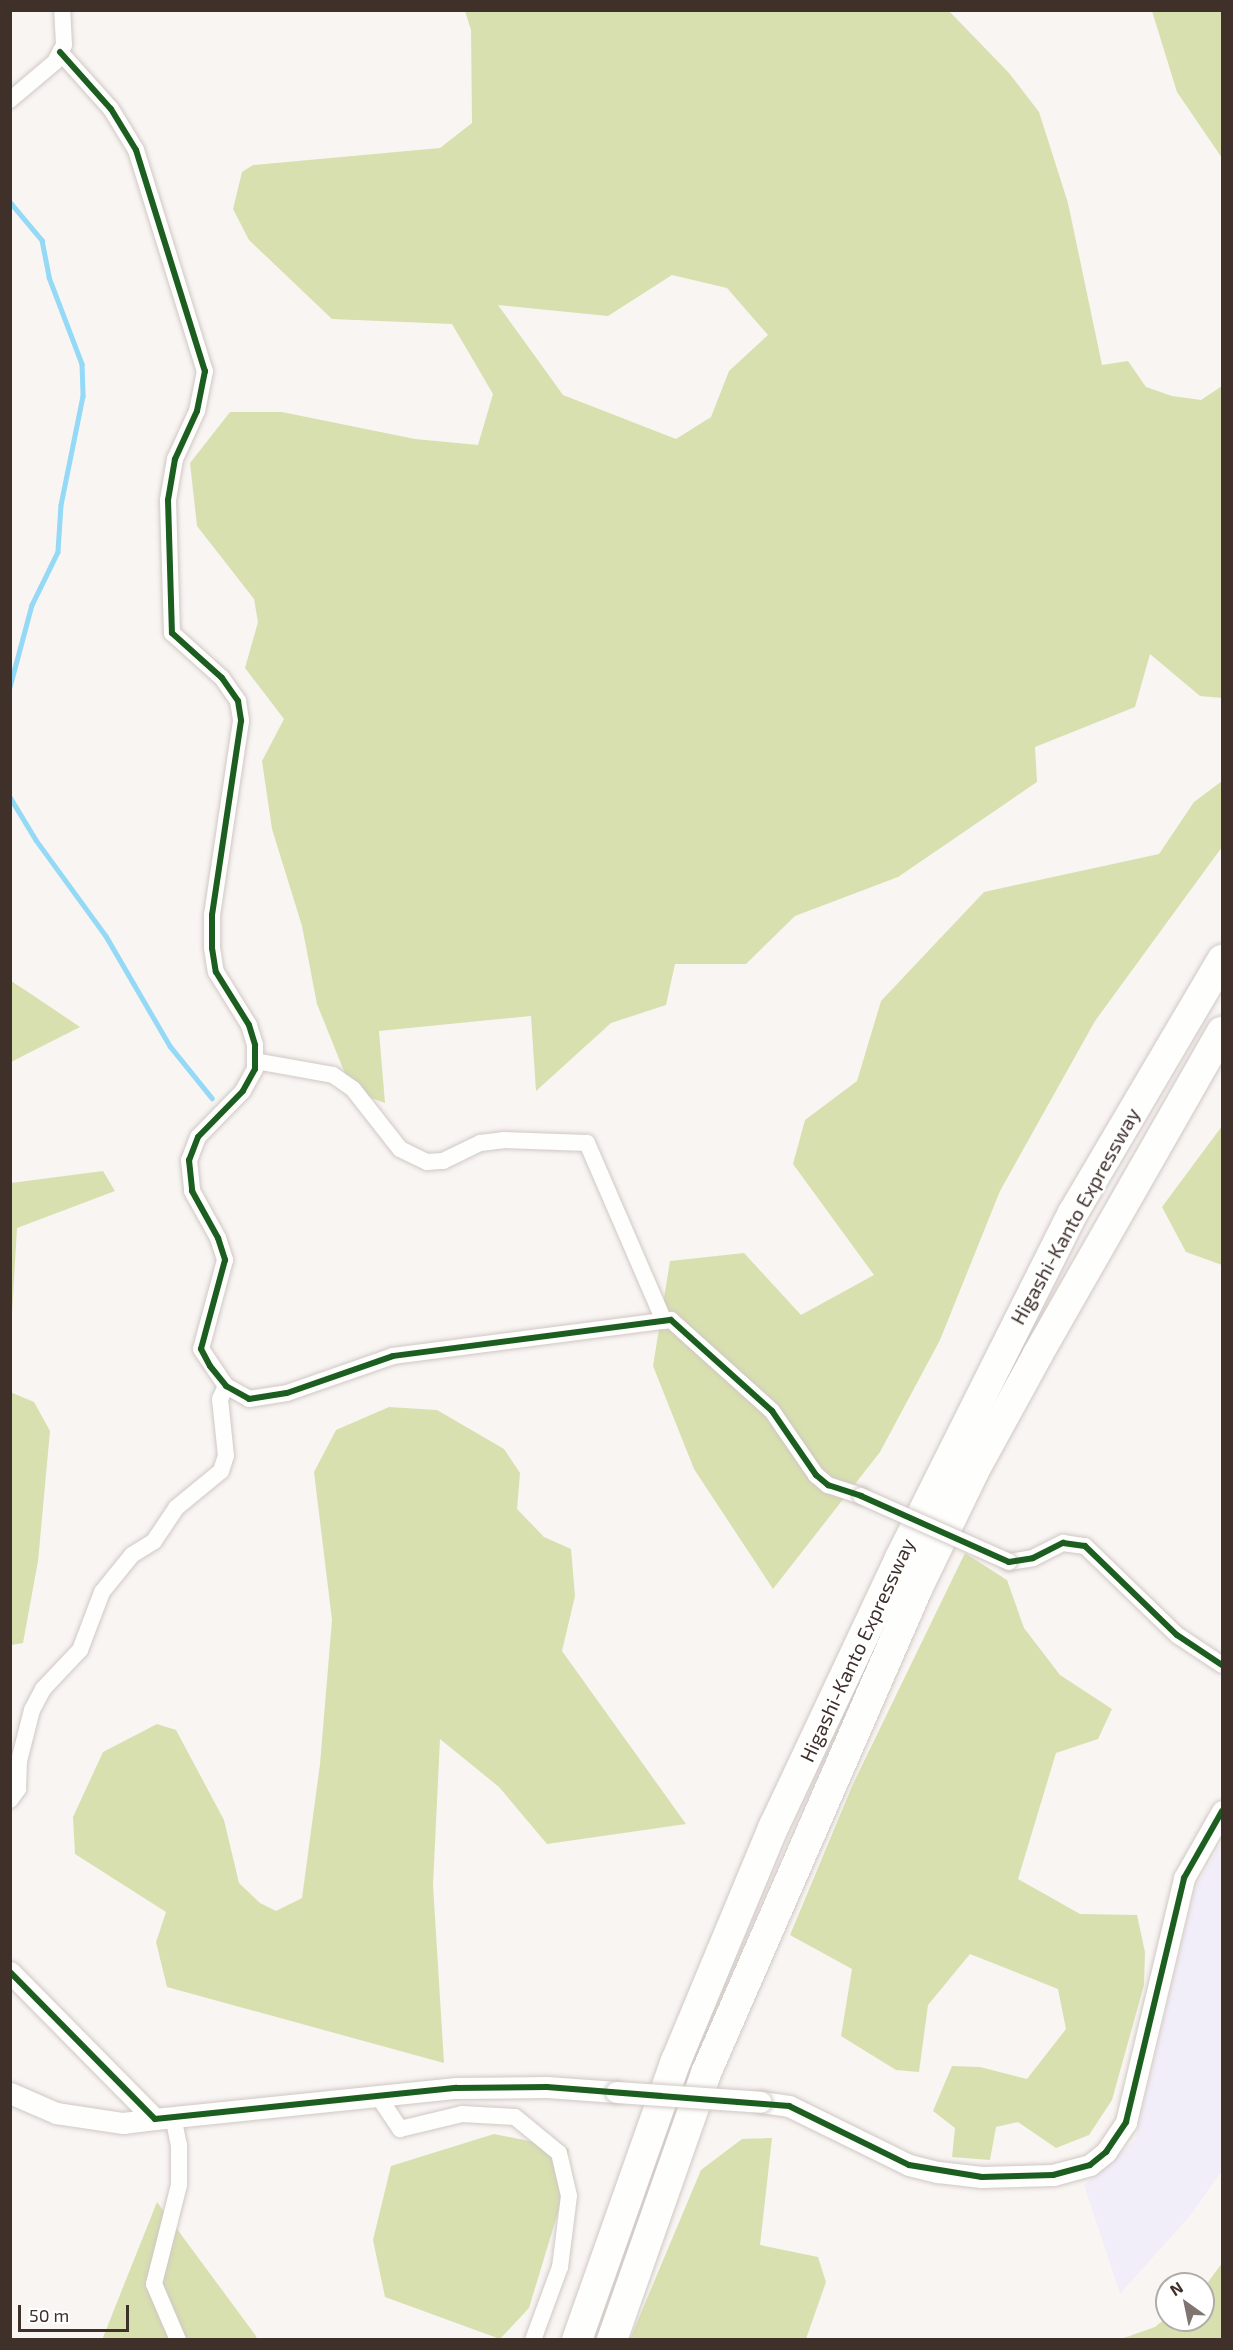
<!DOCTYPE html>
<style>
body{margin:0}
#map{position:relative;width:1233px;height:2350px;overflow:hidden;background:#f9f5f3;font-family:"Exo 2",sans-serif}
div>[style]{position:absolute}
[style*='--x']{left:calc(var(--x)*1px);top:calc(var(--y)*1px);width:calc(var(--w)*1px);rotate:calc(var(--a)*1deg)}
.education>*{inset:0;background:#f2eef9}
.forest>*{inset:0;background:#d9e0af}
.stream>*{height:4.5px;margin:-2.25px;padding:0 2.25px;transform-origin:2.25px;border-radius:2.25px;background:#94d9f6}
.roads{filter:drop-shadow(0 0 2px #d0c8c4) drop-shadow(0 0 2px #d0c8c4)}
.minor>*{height:16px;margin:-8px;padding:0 8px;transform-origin:8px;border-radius:8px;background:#fefefd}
.tertiary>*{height:21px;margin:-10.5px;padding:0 10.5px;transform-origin:10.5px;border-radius:10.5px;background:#fefefd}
.motorway>*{height:30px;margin:-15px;padding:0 15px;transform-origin:15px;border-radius:15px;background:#fefefd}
.bridges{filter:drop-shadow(0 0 2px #d0c8c4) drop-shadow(0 0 2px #d0c8c4)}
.minor-bridge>*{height:16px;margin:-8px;padding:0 8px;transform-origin:8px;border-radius:8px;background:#fefefd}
.tertiary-bridge>*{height:21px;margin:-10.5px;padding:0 10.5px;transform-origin:10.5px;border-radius:10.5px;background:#fefefd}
.cycleway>*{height:6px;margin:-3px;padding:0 3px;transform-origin:3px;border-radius:3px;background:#1b5e20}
span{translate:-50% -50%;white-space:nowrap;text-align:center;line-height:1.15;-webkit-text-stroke:4.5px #fff;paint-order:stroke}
.street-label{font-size:20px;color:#3f3029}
.frame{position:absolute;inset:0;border:12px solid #3f3029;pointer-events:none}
.north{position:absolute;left:1155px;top:2272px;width:60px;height:60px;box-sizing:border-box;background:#fff;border:2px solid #b2aca9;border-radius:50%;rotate:327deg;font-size:16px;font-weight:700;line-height:24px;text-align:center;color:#3f3029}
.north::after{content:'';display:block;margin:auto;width:21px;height:27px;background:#807570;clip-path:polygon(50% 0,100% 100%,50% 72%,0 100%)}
.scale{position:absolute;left:18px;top:2305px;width:111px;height:27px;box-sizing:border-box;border:3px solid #3f3029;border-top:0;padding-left:8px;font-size:18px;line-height:21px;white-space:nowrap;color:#3f3029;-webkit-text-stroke:4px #fff;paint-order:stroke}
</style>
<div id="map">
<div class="education">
<div style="clip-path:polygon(1222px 1842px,1222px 2171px,1189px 2217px,1120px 2294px,1084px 2185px,1135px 2140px,1195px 1888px)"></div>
</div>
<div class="forest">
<div style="clip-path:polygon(evenodd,465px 11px,949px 11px,1009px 73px,1039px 112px,1068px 203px,1102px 365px,1128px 361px,1146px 387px,1172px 396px,1201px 400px,1222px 386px,1222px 698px,1200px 696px,1150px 654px,1135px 707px,1035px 747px,1037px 782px,898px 877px,795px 916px,746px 964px,675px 964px,666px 1005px,611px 1023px,536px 1091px,531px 1016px,379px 1031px,385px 1103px,352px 1091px,317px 1004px,302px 926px,272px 829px,262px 761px,284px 719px,245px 668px,258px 622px,254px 599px,197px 526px,190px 463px,230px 412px,282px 412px,415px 439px,478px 445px,493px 394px,452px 324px,332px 319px,249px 240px,233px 209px,242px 172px,253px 165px,440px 148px,472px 123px,471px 30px,465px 11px,672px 275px,727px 288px,768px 335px,729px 371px,711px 417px,676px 439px,563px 395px,498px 305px,608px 316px,672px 275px)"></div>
<div style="clip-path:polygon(1152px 11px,1222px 11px,1222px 158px,1177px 92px)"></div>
<div style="clip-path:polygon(1222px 781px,1222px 847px,1095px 1021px,1000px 1191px,940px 1340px,880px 1452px,773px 1589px,694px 1469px,653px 1366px,670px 1261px,744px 1253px,801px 1315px,874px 1275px,793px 1164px,805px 1120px,857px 1081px,881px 1001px,984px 892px,1159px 854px,1194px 802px)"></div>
<div style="clip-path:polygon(11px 981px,28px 992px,80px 1027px,11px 1062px)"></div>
<div style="clip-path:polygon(1222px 1126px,1222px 1265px,1186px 1252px,1162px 1207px)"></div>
<div style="clip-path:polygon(103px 1171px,115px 1191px,17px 1228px,11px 1331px,11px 1183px)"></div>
<div style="clip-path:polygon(10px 1392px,34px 1402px,50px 1431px,38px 1561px,23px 1643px,11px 1645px)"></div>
<div style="clip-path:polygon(389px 1407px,437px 1410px,504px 1449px,520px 1473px,517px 1509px,544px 1537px,571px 1549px,575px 1596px,562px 1651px,686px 1824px,547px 1844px,499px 1787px,440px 1739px,433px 1885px,444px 2063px,167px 1987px,156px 1942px,166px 1912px,75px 1854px,73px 1817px,103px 1752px,157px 1724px,176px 1730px,224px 1820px,239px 1883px,260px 1903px,276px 1911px,302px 1898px,320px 1764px,332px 1620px,314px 1472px,336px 1430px)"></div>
<div style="clip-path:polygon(965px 1553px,1007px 1580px,1024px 1628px,1060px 1675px,1112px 1709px,1098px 1739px,1056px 1753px,1018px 1879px,1080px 1914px,1137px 1915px,1145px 1952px,1144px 1985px,1112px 2100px,1089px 2135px,1056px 2148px,1018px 2122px,996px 2127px,990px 2160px,952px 2157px,955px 2128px,933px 2111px,952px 2066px,980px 2067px,1027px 2079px,1066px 2029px,1058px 1989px,970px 1954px,928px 2005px,919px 2072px,896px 2070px,841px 2036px,852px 1969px,790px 1935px,853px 1784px)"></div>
<div style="clip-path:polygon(494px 2134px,569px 2149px,559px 2209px,529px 2308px,500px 2339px,385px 2297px,373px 2240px,391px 2166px)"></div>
<div style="clip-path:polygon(772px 2138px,760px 2245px,818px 2257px,826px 2282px,806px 2339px,630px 2339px,701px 2170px,742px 2139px)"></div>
<div style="clip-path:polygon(157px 2202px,256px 2336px,257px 2340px,102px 2340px)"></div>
<div style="clip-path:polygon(1222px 2263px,1222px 2339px,1121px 2339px,1155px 2327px,1167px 2317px,1203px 2320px,1203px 2289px)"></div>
</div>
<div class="stream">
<div style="--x:10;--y:202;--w:50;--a:49.9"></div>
<div style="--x:42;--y:240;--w:38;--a:79"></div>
<div style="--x:49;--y:277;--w:93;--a:69.2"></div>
<div style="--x:82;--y:364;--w:32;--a:88"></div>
<div style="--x:83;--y:396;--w:111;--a:101.4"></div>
<div style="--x:61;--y:505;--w:47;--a:93.7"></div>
<div style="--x:58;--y:552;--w:59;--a:116.1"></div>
<div style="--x:32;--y:605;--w:85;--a:105"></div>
<div style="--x:10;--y:797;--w:50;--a:58.8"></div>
<div style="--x:36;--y:840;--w:119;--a:53.9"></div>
<div style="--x:106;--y:936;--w:127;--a:59.8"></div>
<div style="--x:170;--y:1046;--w:67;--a:51.1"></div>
</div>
<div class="roads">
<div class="minor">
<div style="--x:60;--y:52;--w:76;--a:48.2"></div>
<div style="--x:111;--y:109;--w:48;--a:58.6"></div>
<div style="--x:136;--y:150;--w:232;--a:72.7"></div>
<div style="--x:205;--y:371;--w:41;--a:101.3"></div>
<div style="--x:197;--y:411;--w:53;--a:114.6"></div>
<div style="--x:175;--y:459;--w:42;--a:99.7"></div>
<div style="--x:168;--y:500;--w:133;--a:88.3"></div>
<div style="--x:172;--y:633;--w:67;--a:42"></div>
<div style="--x:222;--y:678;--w:28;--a:55"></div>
<div style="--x:238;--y:701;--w:20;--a:81"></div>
<div style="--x:241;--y:721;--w:196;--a:98.5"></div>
<div style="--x:212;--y:915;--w:33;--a:90"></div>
<div style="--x:212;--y:948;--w:24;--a:81"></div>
<div style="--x:216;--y:972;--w:62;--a:58.1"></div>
<div style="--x:249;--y:1025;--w:21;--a:73"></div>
<div style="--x:255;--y:1045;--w:24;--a:90"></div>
<div style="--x:255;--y:1069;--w:25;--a:119"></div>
<div style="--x:243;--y:1091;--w:64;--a:134.4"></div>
<div style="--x:198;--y:1137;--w:25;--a:111"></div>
<div style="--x:189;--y:1160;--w:31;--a:84"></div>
<div style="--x:192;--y:1191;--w:54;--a:61"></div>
<div style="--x:218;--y:1238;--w:23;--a:72"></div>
<div style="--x:225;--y:1260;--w:92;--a:105.1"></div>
<div style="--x:201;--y:1349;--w:45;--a:56"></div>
<div style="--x:226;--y:1386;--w:26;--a:29"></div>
<div style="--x:249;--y:1399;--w:38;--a:-9"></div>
<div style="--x:287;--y:1393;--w:112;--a:-19.2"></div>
<div style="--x:393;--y:1356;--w:280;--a:-7.4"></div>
<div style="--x:671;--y:1320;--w:136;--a:42"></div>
<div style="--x:772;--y:1411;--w:78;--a:55.5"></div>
<div style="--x:816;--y:1475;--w:16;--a:40"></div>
<div style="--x:828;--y:1485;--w:35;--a:18"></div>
<div style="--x:10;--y:100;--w:59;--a:-40.2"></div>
<div style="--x:55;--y:62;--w:19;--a:-62"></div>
<div style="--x:64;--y:45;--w:35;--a:-93"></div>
<div style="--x:255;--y:1061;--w:79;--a:10.2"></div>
<div style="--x:333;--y:1075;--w:24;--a:35"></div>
<div style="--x:353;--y:1089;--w:76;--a:51.9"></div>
<div style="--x:400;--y:1149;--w:30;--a:26"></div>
<div style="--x:427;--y:1162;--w:16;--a:-4"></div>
<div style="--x:443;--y:1161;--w:41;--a:-25.9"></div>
<div style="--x:480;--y:1143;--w:23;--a:-7"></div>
<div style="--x:503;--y:1140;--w:84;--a:2"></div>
<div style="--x:587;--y:1143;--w:194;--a:66.6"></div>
<div style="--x:1009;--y:1562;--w:24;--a:-9"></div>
<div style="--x:1033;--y:1558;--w:34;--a:-27"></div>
<div style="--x:1063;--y:1543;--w:22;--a:8"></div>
<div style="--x:1085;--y:1546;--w:128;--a:44.1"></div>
<div style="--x:1177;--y:1635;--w:54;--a:33.7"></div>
<div style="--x:10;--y:1800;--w:14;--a:-54"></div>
<div style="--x:18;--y:1789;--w:28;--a:-88"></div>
<div style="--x:19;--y:1761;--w:53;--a:-75.7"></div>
<div style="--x:32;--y:1710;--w:24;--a:-62"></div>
<div style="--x:43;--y:1689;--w:54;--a:-46.5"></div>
<div style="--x:80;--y:1650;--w:62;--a:-69.2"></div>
<div style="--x:102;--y:1592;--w:48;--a:-51"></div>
<div style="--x:132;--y:1555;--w:26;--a:-32"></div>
<div style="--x:154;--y:1541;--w:40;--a:-56"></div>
<div style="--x:176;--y:1508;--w:58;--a:-39.4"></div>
<div style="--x:221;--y:1471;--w:16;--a:-72"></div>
<div style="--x:226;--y:1456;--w:57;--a:-96"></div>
<div style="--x:220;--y:1399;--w:14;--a:-65"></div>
<div style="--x:378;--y:2096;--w:40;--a:56"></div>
<div style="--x:400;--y:2129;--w:64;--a:-13.6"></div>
<div style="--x:462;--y:2114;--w:53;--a:3.2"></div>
<div style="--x:515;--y:2117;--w:57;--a:39.3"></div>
<div style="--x:559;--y:2153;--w:44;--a:76.9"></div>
<div style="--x:569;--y:2196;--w:72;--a:97.2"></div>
<div style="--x:560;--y:2267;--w:78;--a:110.3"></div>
<div style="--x:173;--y:2117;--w:29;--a:78"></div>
<div style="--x:179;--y:2145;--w:40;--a:90"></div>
<div style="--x:179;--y:2185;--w:102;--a:104.2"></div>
<div style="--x:154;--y:2284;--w:61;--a:66.8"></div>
</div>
<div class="tertiary">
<div style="--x:10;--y:1972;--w:206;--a:45.4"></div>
<div style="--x:155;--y:2119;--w:303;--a:-5.9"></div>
<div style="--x:456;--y:2088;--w:91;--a:-0.6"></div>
<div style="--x:547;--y:2087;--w:69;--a:4.1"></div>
<div style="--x:10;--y:2093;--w:50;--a:23.5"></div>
<div style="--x:56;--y:2113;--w:68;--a:8.5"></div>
<div style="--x:123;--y:2123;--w:32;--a:-7"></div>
<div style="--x:761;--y:2102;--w:28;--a:8"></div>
<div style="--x:789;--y:2106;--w:134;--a:26.2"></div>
<div style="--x:909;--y:2165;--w:30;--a:14"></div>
<div style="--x:938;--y:2172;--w:44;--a:6.5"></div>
<div style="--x:982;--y:2177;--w:71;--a:-1.6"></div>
<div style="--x:1053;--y:2175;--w:38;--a:-15"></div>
<div style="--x:1090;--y:2165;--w:21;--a:-39"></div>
<div style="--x:1106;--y:2152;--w:36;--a:-56"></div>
<div style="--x:1126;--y:2122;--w:251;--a:-76.6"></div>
<div style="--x:1184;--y:1878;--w:77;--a:-60.4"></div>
</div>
<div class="motorway">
<div style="--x:577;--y:2340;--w:296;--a:-70.5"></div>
<div style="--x:676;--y:2061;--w:255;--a:-67.4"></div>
<div style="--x:774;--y:1826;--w:296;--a:-64.8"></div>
<div style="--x:900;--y:1558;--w:386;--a:-63.4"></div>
<div style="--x:1073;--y:1213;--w:294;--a:-59.5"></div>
<div style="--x:612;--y:2340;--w:283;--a:-70.6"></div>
<div style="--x:706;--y:2073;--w:530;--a:-66.43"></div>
<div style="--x:918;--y:1587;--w:129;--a:-64.2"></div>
<div style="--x:974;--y:1471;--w:133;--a:-61.3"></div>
<div style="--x:1038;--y:1354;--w:371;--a:-60.3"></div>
</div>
</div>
<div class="bridges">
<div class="minor-bridge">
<div style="--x:861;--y:1496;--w:162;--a:24"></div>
</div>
<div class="tertiary-bridge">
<div style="--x:616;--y:2092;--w:145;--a:3.9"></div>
</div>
</div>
<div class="cycleway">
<div style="--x:60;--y:52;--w:76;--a:48.2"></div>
<div style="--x:111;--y:109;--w:48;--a:58.6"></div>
<div style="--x:136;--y:150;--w:232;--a:72.7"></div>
<div style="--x:205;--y:371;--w:41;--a:101.3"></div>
<div style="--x:197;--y:411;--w:53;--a:114.6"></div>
<div style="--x:175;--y:459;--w:42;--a:99.7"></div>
<div style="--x:168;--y:500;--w:133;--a:88.3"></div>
<div style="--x:172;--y:633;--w:67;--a:42"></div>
<div style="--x:222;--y:678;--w:28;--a:55"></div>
<div style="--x:238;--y:701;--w:20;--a:81"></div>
<div style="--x:241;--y:721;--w:196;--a:98.5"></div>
<div style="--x:212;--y:915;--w:33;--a:90"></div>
<div style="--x:212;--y:948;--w:24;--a:81"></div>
<div style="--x:216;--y:972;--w:62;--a:58.1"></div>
<div style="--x:249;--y:1025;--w:21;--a:73"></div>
<div style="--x:255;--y:1045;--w:24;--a:90"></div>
<div style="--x:255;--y:1069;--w:25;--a:119"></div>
<div style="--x:243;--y:1091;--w:64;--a:134.4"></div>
<div style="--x:198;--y:1137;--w:25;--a:111"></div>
<div style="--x:189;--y:1160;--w:31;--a:84"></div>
<div style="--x:192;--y:1191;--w:54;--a:61"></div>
<div style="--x:218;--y:1238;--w:23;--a:72"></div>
<div style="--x:225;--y:1260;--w:92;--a:105.1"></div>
<div style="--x:201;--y:1349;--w:19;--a:62"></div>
<div style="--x:210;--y:1366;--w:26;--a:51"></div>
<div style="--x:226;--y:1386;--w:26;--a:29"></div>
<div style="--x:249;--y:1399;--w:38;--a:-9"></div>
<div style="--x:287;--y:1393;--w:112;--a:-19.2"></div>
<div style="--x:393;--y:1356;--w:280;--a:-7.4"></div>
<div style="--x:671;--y:1320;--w:136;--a:42"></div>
<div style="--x:772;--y:1411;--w:78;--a:55.5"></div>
<div style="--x:816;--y:1475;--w:16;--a:40"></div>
<div style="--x:828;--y:1485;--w:35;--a:18"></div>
<div style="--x:861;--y:1496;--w:162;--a:24"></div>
<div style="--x:1009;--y:1562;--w:24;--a:-9"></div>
<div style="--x:1033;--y:1558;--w:34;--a:-27"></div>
<div style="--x:1063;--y:1543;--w:22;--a:8"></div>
<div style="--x:1085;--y:1546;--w:128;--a:44.1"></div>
<div style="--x:1177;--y:1635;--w:54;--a:33.7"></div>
<div style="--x:10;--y:1972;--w:206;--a:45.4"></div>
<div style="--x:155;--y:2119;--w:303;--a:-5.9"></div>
<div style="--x:456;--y:2088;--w:91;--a:-0.6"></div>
<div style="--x:547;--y:2087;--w:243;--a:4.5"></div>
<div style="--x:789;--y:2106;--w:134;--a:26.2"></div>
<div style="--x:909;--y:2165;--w:74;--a:9.3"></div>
<div style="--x:982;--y:2177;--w:71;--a:-1.6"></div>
<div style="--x:1053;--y:2175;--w:38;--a:-15"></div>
<div style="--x:1090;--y:2165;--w:21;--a:-39"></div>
<div style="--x:1106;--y:2152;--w:36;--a:-56"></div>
<div style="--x:1126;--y:2122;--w:251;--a:-76.6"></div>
<div style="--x:1184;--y:1878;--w:77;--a:-60.4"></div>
</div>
<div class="street-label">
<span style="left:1075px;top:1216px;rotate:-61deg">Higashi-Kanto Expressway</span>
<span style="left:857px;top:1650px;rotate:-65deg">Higashi-Kanto Expressway</span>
</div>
<div class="frame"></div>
<div class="north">N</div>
<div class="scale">50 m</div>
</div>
